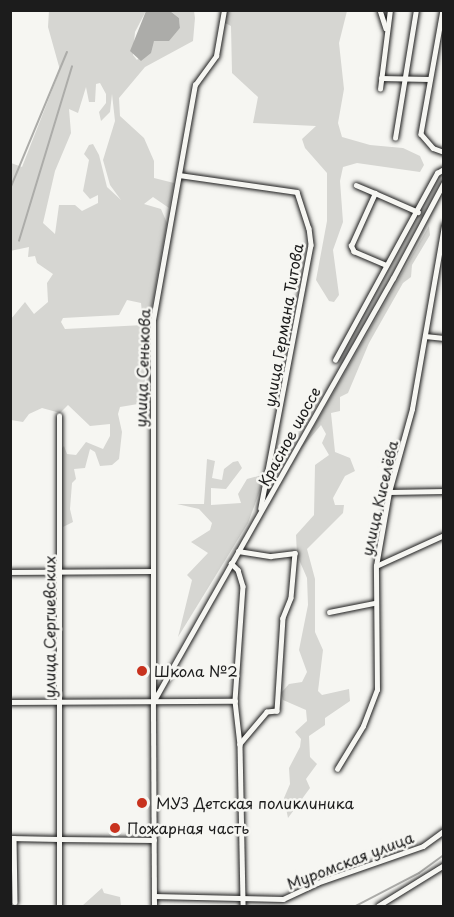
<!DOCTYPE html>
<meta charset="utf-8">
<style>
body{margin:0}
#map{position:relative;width:454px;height:917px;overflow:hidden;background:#f6f6f2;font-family:"Playpen Sans",sans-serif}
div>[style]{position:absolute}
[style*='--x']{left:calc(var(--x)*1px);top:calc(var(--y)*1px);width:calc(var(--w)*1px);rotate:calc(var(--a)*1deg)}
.green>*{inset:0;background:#d6d6d2}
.water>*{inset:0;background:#acaca9}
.stream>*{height:1.5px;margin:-0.75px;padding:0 0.75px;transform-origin:0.75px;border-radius:0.75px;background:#acaca9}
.roads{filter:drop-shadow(0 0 2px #1c1c1c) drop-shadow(0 0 2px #1c1c1c)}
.minor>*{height:4.5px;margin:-2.25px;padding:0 2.25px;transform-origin:2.25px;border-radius:2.25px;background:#f6f6f2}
.major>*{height:5px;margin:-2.5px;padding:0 2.5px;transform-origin:2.5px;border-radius:2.5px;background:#f6f6f2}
.dots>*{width:16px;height:16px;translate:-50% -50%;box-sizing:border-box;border:3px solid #f6f6f2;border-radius:50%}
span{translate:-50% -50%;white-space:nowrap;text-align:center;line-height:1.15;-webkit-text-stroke:5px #f6f6f2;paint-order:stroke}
.street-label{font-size:15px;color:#1c1c1c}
.poi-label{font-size:15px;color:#1c1c1c}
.left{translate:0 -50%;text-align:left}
.frame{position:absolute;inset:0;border:12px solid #1c1c1c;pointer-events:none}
</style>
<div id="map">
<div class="green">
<div style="clip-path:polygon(evenodd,49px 10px,146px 11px,135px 32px,133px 55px,137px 60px,154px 41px,169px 40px,180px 28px,179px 18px,170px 11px,194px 11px,195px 18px,193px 41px,145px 67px,119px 98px,120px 116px,144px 138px,154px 161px,154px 178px,174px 183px,169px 208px,153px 197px,144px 204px,161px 209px,167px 223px,151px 312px,142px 313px,141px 303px,127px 300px,119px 315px,63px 318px,61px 322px,65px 329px,144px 325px,146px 348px,144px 403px,120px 407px,118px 414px,122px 432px,119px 459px,112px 465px,100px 466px,95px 452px,90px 449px,85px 468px,74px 469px,76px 479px,72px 483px,70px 509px,73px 522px,63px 527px,61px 449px,64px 446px,67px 454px,76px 455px,86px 442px,103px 449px,110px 436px,110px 424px,90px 426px,68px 405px,60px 413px,42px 408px,29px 414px,23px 422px,11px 420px,11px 425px,11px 319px,25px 302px,34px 314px,48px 302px,47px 283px,53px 274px,37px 263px,35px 256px,28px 257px,29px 247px,10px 251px,11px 163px,22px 167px,60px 70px,48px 27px,49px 10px,100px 83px,106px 94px,106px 103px,99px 112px,101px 121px,110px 112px,112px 94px,115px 121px,103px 160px,110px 185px,121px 200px,107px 187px,99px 155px,93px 144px,89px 145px,84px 154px,89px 160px,83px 191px,90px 199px,98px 195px,98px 203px,82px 211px,75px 205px,59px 205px,55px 234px,43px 223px,55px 171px,71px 133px,69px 109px,78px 113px,86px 87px,89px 102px,95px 102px,96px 84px,100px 83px)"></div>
<div style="clip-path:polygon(226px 11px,347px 11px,339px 43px,344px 89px,338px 123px,342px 137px,370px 145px,403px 148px,420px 156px,424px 165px,420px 172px,357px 163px,343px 167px,340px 181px,343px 222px,333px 250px,339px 295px,334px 302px,329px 301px,316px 280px,327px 221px,327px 173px,305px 148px,302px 139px,316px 126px,253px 123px,258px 97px,232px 73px,231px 26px,225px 23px)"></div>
<div style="clip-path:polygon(429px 226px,430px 235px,412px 265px,411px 277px,403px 283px,369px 343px,348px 393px,340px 397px,340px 411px,331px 413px,335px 452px,350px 458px,355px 471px,345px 476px,333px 498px,335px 505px,344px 505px,343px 513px,307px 549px,315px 579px,315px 632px,323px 650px,318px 691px,322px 695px,349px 689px,350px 701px,325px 718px,325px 725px,309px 736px,310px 757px,317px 764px,306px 779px,310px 788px,288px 818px,284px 798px,290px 784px,289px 768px,300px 747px,301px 739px,295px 732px,307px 721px,306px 710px,283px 700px,281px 693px,289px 684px,302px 682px,307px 672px,299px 650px,308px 605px,307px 578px,297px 555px,296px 535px,314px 515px,315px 465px,329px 455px,322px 443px,326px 434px,321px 425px,301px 449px)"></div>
<div style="clip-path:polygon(207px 459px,215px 461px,212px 478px,222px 480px,224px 469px,233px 462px,238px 461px,242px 468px,226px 489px,211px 488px,211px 505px,241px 503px,238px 494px,247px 479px,262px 475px,263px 482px,248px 523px,178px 637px,192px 580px,187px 575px,208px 553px,191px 542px,210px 530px,212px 523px,199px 509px,177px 504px,204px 504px)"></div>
<div style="clip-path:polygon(102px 888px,104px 893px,120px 897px,121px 906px,82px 906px)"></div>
</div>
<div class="water">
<div style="clip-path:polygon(146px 11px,170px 11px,179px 18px,180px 28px,169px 41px,154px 41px,151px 53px,141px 61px,130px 51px)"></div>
</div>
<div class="stream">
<div style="--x:10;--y:189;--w:148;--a:-67.4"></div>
<div style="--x:19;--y:241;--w:182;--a:-73.1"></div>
<div style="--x:10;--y:906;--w:5;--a:0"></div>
<div style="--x:356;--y:906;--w:71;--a:-27.6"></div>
<div style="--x:419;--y:873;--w:31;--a:-36"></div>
</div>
<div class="roads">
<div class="minor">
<div style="--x:380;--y:10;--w:19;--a:72"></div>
<div style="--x:443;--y:10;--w:126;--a:100.1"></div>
<div style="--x:421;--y:134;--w:18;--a:49"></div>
<div style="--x:433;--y:148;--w:12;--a:20"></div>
<div style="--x:381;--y:78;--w:48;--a:1.2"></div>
<div style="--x:380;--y:89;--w:80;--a:-82.8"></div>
<div style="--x:395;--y:138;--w:130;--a:-80.7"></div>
<div style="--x:179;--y:175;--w:119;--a:8.2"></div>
<div style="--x:297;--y:192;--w:38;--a:72"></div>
<div style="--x:309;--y:228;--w:17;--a:83"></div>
<div style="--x:311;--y:245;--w:268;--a:100.8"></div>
<div style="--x:356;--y:185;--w:21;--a:23"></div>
<div style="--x:385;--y:265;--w:34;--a:-157"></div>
<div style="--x:354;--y:252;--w:7;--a:-117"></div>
<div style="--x:351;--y:246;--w:58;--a:-65.6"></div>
<div style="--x:375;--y:193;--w:47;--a:23.8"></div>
<div style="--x:425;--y:336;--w:19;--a:6"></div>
<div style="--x:335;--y:360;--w:213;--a:-61.4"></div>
<div style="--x:437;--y:173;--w:8;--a:-30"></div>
<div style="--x:389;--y:492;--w:55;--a:-1"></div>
<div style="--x:238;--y:551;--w:33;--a:9"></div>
<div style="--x:271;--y:556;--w:24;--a:-7"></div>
<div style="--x:295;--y:553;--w:45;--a:95.1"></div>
<div style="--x:291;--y:598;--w:22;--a:112"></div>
<div style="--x:283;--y:618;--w:93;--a:93.7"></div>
<div style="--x:277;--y:711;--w:10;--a:174"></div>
<div style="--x:267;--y:712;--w:42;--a:130.2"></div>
<div style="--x:231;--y:563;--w:10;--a:45"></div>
<div style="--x:238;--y:570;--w:17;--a:73"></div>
<div style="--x:243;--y:586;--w:115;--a:94"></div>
<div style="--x:235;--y:701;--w:44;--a:83.5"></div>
<div style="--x:240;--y:745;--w:161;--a:88.9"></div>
<div style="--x:376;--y:566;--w:75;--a:-24.5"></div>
<div style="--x:10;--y:572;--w:142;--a:-0.4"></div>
<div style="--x:329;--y:612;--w:46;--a:-11.3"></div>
<div style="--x:10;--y:702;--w:225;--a:-0.3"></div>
<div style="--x:153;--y:702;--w:382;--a:-90"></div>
<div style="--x:153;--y:320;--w:239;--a:-79.9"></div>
<div style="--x:195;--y:85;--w:36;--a:-54"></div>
<div style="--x:216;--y:56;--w:47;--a:-80.1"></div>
<div style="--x:337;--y:769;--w:50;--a:-58.8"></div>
<div style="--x:363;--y:726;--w:39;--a:-69"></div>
<div style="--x:377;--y:690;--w:124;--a:-90.5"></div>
<div style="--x:376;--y:566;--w:75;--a:-80"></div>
<div style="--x:389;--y:492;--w:86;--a:-74.5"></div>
<div style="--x:412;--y:409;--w:187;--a:-80.1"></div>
<div style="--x:10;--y:838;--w:49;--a:1.2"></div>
<div style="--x:59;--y:839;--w:423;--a:-90"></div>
<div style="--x:14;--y:838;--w:64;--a:89.1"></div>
<div style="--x:154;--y:896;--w:129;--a:1.3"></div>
<div style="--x:283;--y:899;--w:38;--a:-25"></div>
<div style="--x:317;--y:883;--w:112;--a:-19.2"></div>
<div style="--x:423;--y:846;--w:26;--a:-36"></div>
<div style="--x:378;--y:906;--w:78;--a:-31.8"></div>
</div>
<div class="major">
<div style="--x:59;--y:906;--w:67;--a:-90"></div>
<div style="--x:59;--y:839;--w:95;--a:0.6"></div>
<div style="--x:154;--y:906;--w:204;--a:-90.3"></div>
<div style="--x:153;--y:702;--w:487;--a:-60.5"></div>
<div style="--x:393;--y:278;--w:109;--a:-62"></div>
</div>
</div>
<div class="dots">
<div style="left:142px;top:671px;background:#c8321e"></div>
<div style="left:142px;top:803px;background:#c8321e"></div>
<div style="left:115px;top:828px;background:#c8321e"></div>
</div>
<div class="street-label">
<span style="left:283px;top:325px;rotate:-80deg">улица Германа Титова</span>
<span style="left:142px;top:368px;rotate:-88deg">улица Сенькова</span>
<span style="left:289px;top:436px;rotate:-61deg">Красное шоссе</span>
<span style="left:379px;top:498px;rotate:-77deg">улица Киселёва</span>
<span style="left:49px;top:627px;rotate:-90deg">улица Сергиевских</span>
<span style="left:350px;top:860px;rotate:-21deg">Муромская улица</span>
</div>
<div class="poi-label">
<span class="left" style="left:154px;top:671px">Школа №2</span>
<span class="left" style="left:156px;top:803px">МУЗ Детская поликлиника</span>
<span class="left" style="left:127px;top:828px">Пожарная часть</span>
</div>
<div class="frame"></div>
</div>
